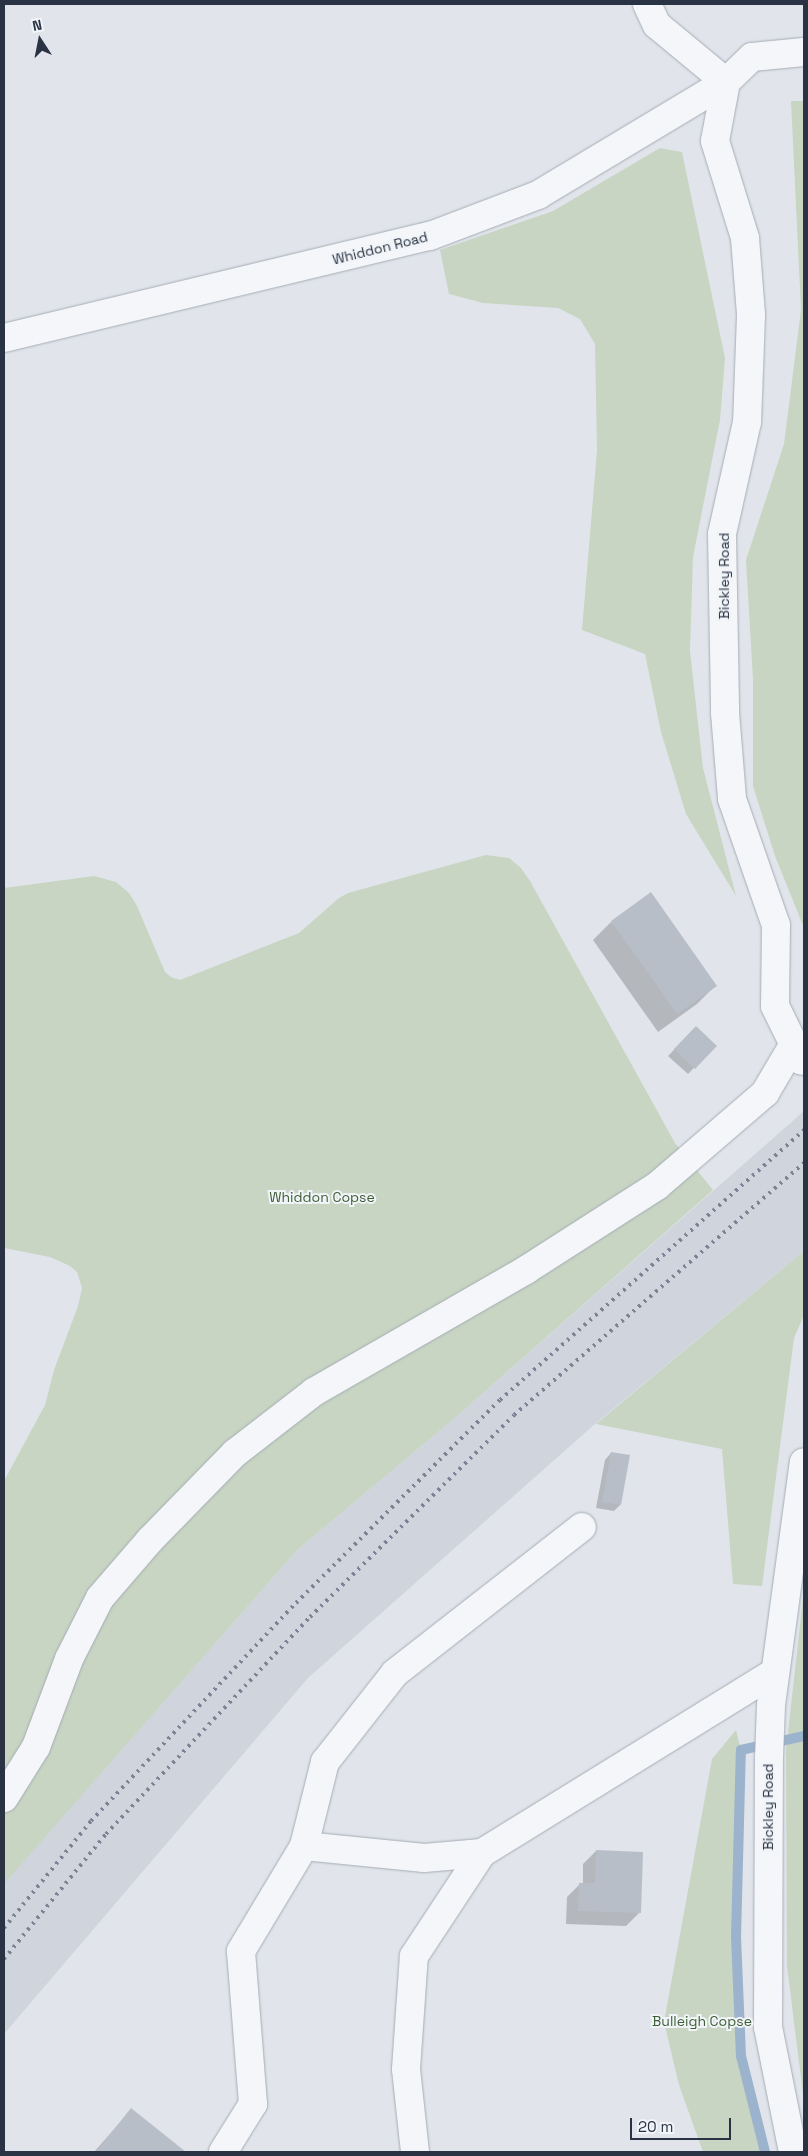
<!DOCTYPE html>
<style>
body{margin:0}
#map{position:relative;width:808px;height:2156px;overflow:hidden;background:#e1e5eb;font-family:"Space Grotesk",sans-serif}
div>[style]{position:absolute}
[style*='--x']{left:calc(var(--x)*1px);top:calc(var(--y)*1px);width:calc(var(--w)*1px);rotate:calc(var(--a)*1deg)}
.built>*{inset:0;background:#cfd4dd}
.green>*{inset:0;background:#c7d5c2}
.shadow>*{inset:0;background:#0003}
.stream>*{height:10px;margin:-5px;padding:0 5px;transform-origin:5px;border-radius:5px;background:#9bb3cc}
.building>*{inset:0;background:#b8bec8}
.roads{filter:drop-shadow(0 0 1px #a6acb5) drop-shadow(0 0 1px #a6acb5)}
.minor>*{height:28px;margin:-14px;padding:0 14px;transform-origin:14px;border-radius:14px;background:#f4f6f9}
.rail>*{height:4px;margin-top:-2px;transform-origin:0;background:repeating-linear-gradient(90deg,#7a8495 0 2.5px,transparent 0 7.5px)}
span{translate:-50% -50%;white-space:nowrap;text-align:center;line-height:1.15;-webkit-text-stroke:4px #f1f4f8;paint-order:stroke}
.street-label{font-size:14px;color:#293343}
.park-label{font-size:14px;color:#3e5f36}
.frame{position:absolute;inset:0;border:5px solid #293343;pointer-events:none}
.north{position:absolute;left:15px;top:15px;width:50px;height:50px;-webkit-text-stroke:4px #f1f4f8;paint-order:stroke;rotate:349deg;font-size:14px;font-weight:700;line-height:20px;text-align:center;color:#293343}
.north::after{content:'';display:block;margin:auto;width:18px;height:22px;background:#293343;clip-path:polygon(50% 0,100% 100%,50% 72%,0 100%)}
.scale{position:absolute;left:630px;top:2118px;width:101px;height:22px;box-sizing:border-box;border:2px solid #293343;border-top:0;padding-left:6px;font-size:15px;line-height:18px;white-space:nowrap;color:#293343;-webkit-text-stroke:4px #f1f4f8;paint-order:stroke}
</style>
<div id="map">
<div class="built">
<div style="clip-path:polygon(804px 1111px,804px 1251px,595px 1424px,308px 1678px,4px 2034px,4px 1884px,8px 1879px,297px 1550px,457px 1416px)"></div>
</div>
<div class="green">
<div style="clip-path:polygon(791px 101px,804px 101px,804px 928px,775px 856px,753px 786px,753px 680px,746px 560px,784px 444px,801px 310px)"></div>
<div style="clip-path:polygon(660px 148px,682px 152px,725px 358px,720px 420px,693px 557px,690px 651px,703px 768px,736px 896px,686px 814px,661px 732px,645px 654px,582px 630px,597px 450px,595px 344px,580px 319px,558px 308px,483px 303px,449px 294px,440px 250px,553px 211px)"></div>
<div style="clip-path:polygon(486px 855px,509px 858px,521px 868px,530px 881px,675px 1143px,713px 1190px,457px 1416px,297px 1550px,4px 1884px,4px 1481px,45px 1405px,54px 1370px,78px 1306px,82px 1288px,77px 1272px,70px 1266px,50px 1257px,4px 1248px,4px 888px,94px 876px,116px 882px,129px 893px,137px 906px,165px 972px,171px 977px,180px 980px,299px 933px,339px 898px,348px 893px)"></div>
<div style="clip-path:polygon(804px 1251px,804px 1315px,794px 1338px,762px 1586px,733px 1584px,722px 1449px,596px 1424px)"></div>
<div style="clip-path:polygon(804px 1589px,804px 2102px,787px 1966px,786px 1750px)"></div>
<div style="clip-path:polygon(736px 1730px,741px 1750px,736px 1937px,741px 2056px,765px 2152px,703px 2152px,679px 2085px,664px 2022px,712px 1759px)"></div>
</div>
<div class="shadow">
<div style="clip-path:polygon(611px 922px,716px 985px,697px 1004px,658px 1032px,593px 940px)"></div>
<div style="clip-path:polygon(696px 1027px,715px 1046px,688px 1074px,668px 1056px)"></div>
<div style="clip-path:polygon(611px 1453px,620px 1505px,614px 1511px,596px 1508px,605px 1460px)"></div>
<div style="clip-path:polygon(596px 1851px,639px 1913px,626px 1926px,566px 1924px,567px 1897px,580px 1884px,583px 1884px,583px 1864px)"></div>
<div style="clip-path:polygon(131px 2110px,184px 2152px,94px 2152px)"></div>
</div>
<div class="stream">
<div style="--x:765;--y:2152;--w:99;--a:-104"></div>
<div style="--x:741;--y:2056;--w:119;--a:-92.4"></div>
<div style="--x:736;--y:1937;--w:187;--a:-88.5"></div>
<div style="--x:741;--y:1750;--w:65;--a:-12.5"></div>
</div>
<div class="building">
<div style="clip-path:polygon(651px 892px,717px 986px,677px 1014px,611px 921px)"></div>
<div style="clip-path:polygon(696px 1026px,717px 1046px,695px 1069px,674px 1049px)"></div>
<div style="clip-path:polygon(611px 1452px,630px 1455px,621px 1505px,602px 1502px)"></div>
<div style="clip-path:polygon(596px 1850px,643px 1852px,641px 1913px,578px 1911px,579px 1883px,595px 1883px)"></div>
<div style="clip-path:polygon(131px 2108px,186px 2152px,96px 2152px)"></div>
</div>
<div class="roads">
<div class="minor">
<div style="--x:647;--y:4;--w:23;--a:65"></div>
<div style="--x:657;--y:25;--w:89;--a:39.6"></div>
<div style="--x:726;--y:82;--w:60;--a:100.6"></div>
<div style="--x:715;--y:141;--w:102;--a:72.8"></div>
<div style="--x:745;--y:238;--w:77;--a:85.5"></div>
<div style="--x:751;--y:315;--w:107;--a:92.1"></div>
<div style="--x:747;--y:422;--w:115;--a:102.6"></div>
<div style="--x:722;--y:534;--w:179;--a:89"></div>
<div style="--x:725;--y:713;--w:86;--a:85.3"></div>
<div style="--x:732;--y:799;--w:133;--a:70.8"></div>
<div style="--x:776;--y:925;--w:81;--a:90.7"></div>
<div style="--x:775;--y:1006;--w:61;--a:63.9"></div>
<div style="--x:4;--y:338;--w:438;--a:-13.5"></div>
<div style="--x:430;--y:236;--w:116;--a:-20.8"></div>
<div style="--x:538;--y:195;--w:219;--a:-31"></div>
<div style="--x:726;--y:82;--w:36;--a:-44"></div>
<div style="--x:752;--y:57;--w:52;--a:-5.5"></div>
<div style="--x:4;--y:1798;--w:60;--a:-57.9"></div>
<div style="--x:36;--y:1747;--w:94;--a:-69.4"></div>
<div style="--x:69;--y:1659;--w:68;--a:-63.1"></div>
<div style="--x:100;--y:1598;--w:77;--a:-49.2"></div>
<div style="--x:150;--y:1540;--w:122;--a:-45.7"></div>
<div style="--x:235;--y:1453;--w:100;--a:-37.7"></div>
<div style="--x:314;--y:1392;--w:245;--a:-29.9"></div>
<div style="--x:526;--y:1270;--w:156;--a:-32.7"></div>
<div style="--x:657;--y:1186;--w:143;--a:-40.7"></div>
<div style="--x:765;--y:1093;--w:57;--a:-59.4"></div>
<div style="--x:304;--y:1846;--w:87;--a:-76"></div>
<div style="--x:325;--y:1762;--w:113;--a:-51.8"></div>
<div style="--x:395;--y:1673;--w:237;--a:-38"></div>
<div style="--x:223;--y:2152;--w:57;--a:-58"></div>
<div style="--x:253;--y:2104;--w:153;--a:-94.5"></div>
<div style="--x:241;--y:1951;--w:122;--a:-59"></div>
<div style="--x:304;--y:1846;--w:121;--a:5.7"></div>
<div style="--x:424;--y:1858;--w:58;--a:-4.9"></div>
<div style="--x:415;--y:2152;--w:83;--a:-96.2"></div>
<div style="--x:406;--y:2069;--w:113;--a:-86"></div>
<div style="--x:414;--y:1956;--w:123;--a:-56.6"></div>
<div style="--x:482;--y:1853;--w:344;--a:-31.7"></div>
<div style="--x:793;--y:2152;--w:127;--a:-101.3"></div>
<div style="--x:768;--y:2027;--w:269;--a:-89.8"></div>
<div style="--x:769;--y:1758;--w:53;--a:-87.8"></div>
<div style="--x:771;--y:1705;--w:245;--a:-82.3"></div>
</div>
</div>
<div class="rail">
<div style="--x:4;--y:1928;--w:138;--a:-50.9"></div>
<div style="--x:91;--y:1821;--w:299;--a:-46.8"></div>
<div style="--x:296;--y:1603;--w:288;--a:-44.9"></div>
<div style="--x:500;--y:1400;--w:407;--a:-41.6"></div>
<div style="--x:4;--y:1959;--w:161;--a:-50.8"></div>
<div style="--x:106;--y:1834;--w:298;--a:-46.8"></div>
<div style="--x:310;--y:1617;--w:287;--a:-44.7"></div>
<div style="--x:514;--y:1415;--w:384;--a:-41"></div>
</div>
<div class="street-label">
<span style="left:380px;top:248px;rotate:-14deg">Whiddon Road</span>
<span style="left:724px;top:576px;rotate:-90deg">Bickley Road</span>
<span style="left:768px;top:1807px;rotate:-90deg">Bickley Road</span>
</div>
<div class="park-label">
<span style="left:322px;top:1197px">Whiddon Copse</span>
<span style="left:702px;top:2021px">Bulleigh Copse</span>
</div>
<div class="frame"></div>
<div class="north">N</div>
<div class="scale">20 m</div>
</div>
